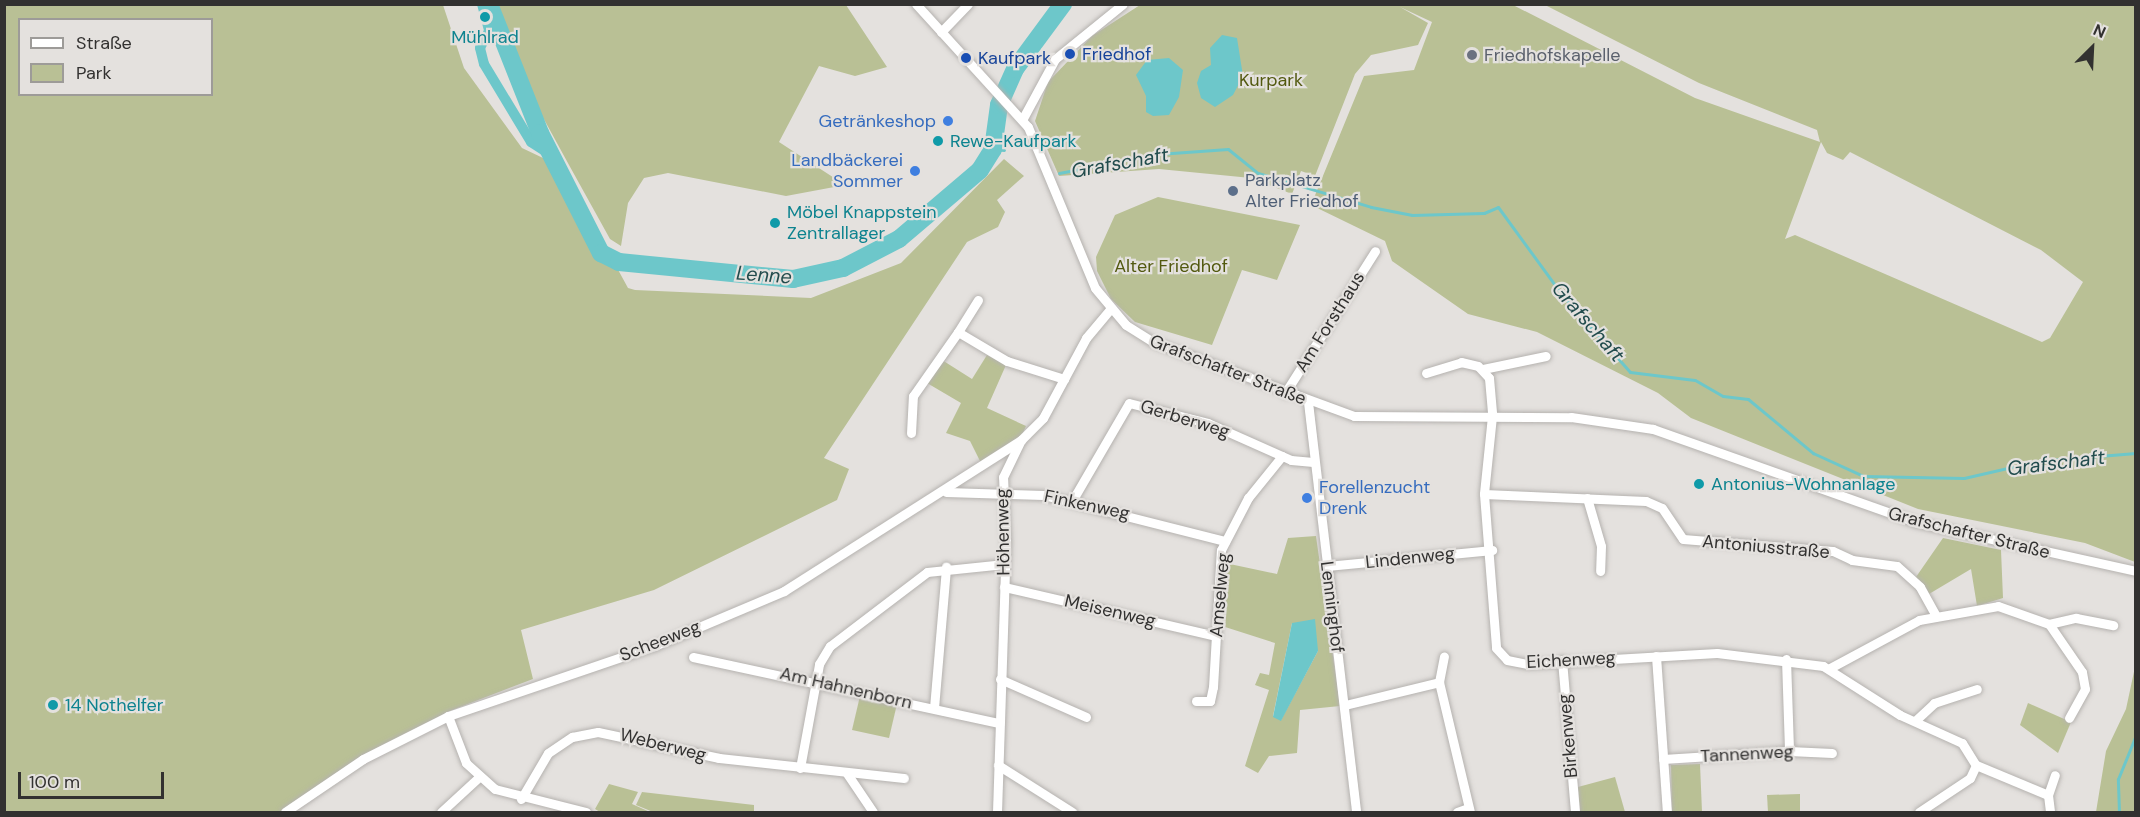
<!DOCTYPE html>
<meta charset="utf-8">
<style>
body{margin:0}
#map{position:relative;width:2140px;height:817px;overflow:hidden;background:#e4e1de;font-family:"DM Sans",sans-serif}
div>[style]{position:absolute}
[style*='--x']{left:calc(var(--x)*1px);top:calc(var(--y)*1px);width:calc(var(--w)*1px);rotate:calc(var(--a)*1deg)}
.green>*{inset:0;background:#b9c095}
.water>*{inset:0;background:#6dc7ca}
.stream>*{height:3px;margin:-1.5px;padding:0 1.5px;transform-origin:1.5px;border-radius:1.5px;background:#6dc7ca}
.canal>*{height:10px;margin:-5px;padding:0 5px;transform-origin:5px;border-radius:5px;background:#6dc7ca}
.river>*{height:18px;margin:-9px;padding:0 9px;transform-origin:9px;border-radius:9px;background:#6dc7ca}
.roads{filter:drop-shadow(0 0 2px #b5b2af) drop-shadow(0 0 2px #b5b2af)}
.minor>*{height:9px;margin:-4.5px;padding:0 4.5px;transform-origin:4.5px;border-radius:4.5px;background:#fff}
.dots>*{width:16px;height:16px;translate:-50% -50%;box-sizing:border-box;border:3px solid #e4e1de;border-radius:50%}
span{translate:-50% -50%;white-space:nowrap;text-align:center;line-height:1.15;-webkit-text-stroke:4.5px #e4e1de;paint-order:stroke}
.culture-label{font-size:18px;color:#0d838f}
.left{translate:0 -50%;text-align:left}
.transit-label{font-size:18px;color:#164399}
.worship-label{font-size:18px;color:#5b616d}
.park-label{font-size:18px;color:#52590f}
.shop-label{font-size:18px;color:#366cbe}
.right{translate:-100% -50%;text-align:right}
.service-label{font-size:18px;color:#4e5e75}
.street-label{font-size:18px;color:#323130}
.water-label{font-size:20px;color:#224c4d;font-style:italic}
.frame{position:absolute;inset:0;border:6px solid #323130;pointer-events:none}
.legend{position:absolute;left:18px;top:18px;width:195px;height:78px;box-sizing:border-box;background:#e4e1de;border:2px solid #9d9b98;margin:0;padding:8px 10px;list-style:none;font-size:18px;color:#323130}
.legend li{display:flex;align-items:center;gap:12px;height:30px}
.legend b{width:30px;border:2px solid #9d9b98}
.north{position:absolute;left:2062px;top:18px;width:60px;height:60px;-webkit-text-stroke:4px #e4e1de;paint-order:stroke;rotate:24deg;font-size:16px;font-weight:700;line-height:24px;text-align:center;color:#323130}
.north::after{content:'';display:block;margin:auto;width:21px;height:27px;background:#323130;clip-path:polygon(50% 0,100% 100%,50% 72%,0 100%)}
.scale{position:absolute;left:18px;top:772px;width:146px;height:27px;box-sizing:border-box;border:3px solid #323130;border-top:0;padding-left:8px;font-size:18px;line-height:21px;white-space:nowrap;color:#323130;-webkit-text-stroke:4px #e4e1de;paint-order:stroke}
</style>
<div id="map">
<div class="green">
<div style="clip-path:polygon(evenodd,4px 5px,443px 5px,464px 68px,522px 148px,562px 167px,628px 288px,635px 290px,811px 298px,901px 263px,1004px 159px,1024px 176px,997px 200px,1005px 212px,998px 227px,967px 242px,824px 458px,849px 469px,837px 500px,654px 590px,521px 630px,533px 679px,447px 712px,288px 812px,5px 812px,4px 5px,20px 20px,212px 20px,212px 94px,20px 94px,20px 20px)"></div>
<div style="clip-path:polygon(489px 5px,846px 5px,887px 67px,855px 76px,819px 66px,779px 142px,845px 185px,786px 196px,668px 173px,644px 178px,628px 203px,621px 246px,610px 239px,569px 165px,500px 39px)"></div>
<div style="clip-path:polygon(evenodd,1140px 5px,1513px 5px,1695px 98px,1820px 142px,1817px 130px,1699px 83px,1545px 5px,2135px 5px,2135px 562px,2085px 543px,1918px 509px,1691px 418px,1658px 393px,1537px 332px,1468px 314px,1392px 261px,1385px 241px,1311px 205px,1364px 76px,1414px 70px,1432px 22px,1400px 7px,1428px 23px,1418px 45px,1371px 55px,1355px 74px,1315px 176px,1301px 171px,1292px 194px,1251px 178px,1159px 169px,1059px 176px,1035px 121px,1048px 82px,1092px 36px,1140px 5px,1821px 142px,1827px 153px,1843px 160px,1850px 152px,2041px 250px,2083px 282px,2050px 338px,2042px 342px,1795px 235px,1785px 239px,1821px 142px)"></div>
<div style="clip-path:polygon(1158px 197px,1300px 225px,1277px 280px,1242px 270px,1212px 345px,1135px 322px,1111px 299px,1097px 271px,1096px 257px,1115px 215px)"></div>
<div style="clip-path:polygon(987px 355px,1006px 365px,987px 408px,1026px 426px,1022px 435px,981px 463px,970px 441px,946px 433px,961px 403px,927px 383px,942px 360px,972px 379px)"></div>
<div style="clip-path:polygon(evenodd,1316px 536px,1340px 706px,1300px 710px,1297px 753px,1269px 756px,1258px 773px,1245px 766px,1269px 690px,1255px 685px,1260px 673px,1269px 675px,1275px 643px,1222px 626px,1225px 563px,1277px 574px,1288px 538px,1316px 536px,1292px 623px,1318px 651px,1281px 720px,1273px 716px,1292px 623px)"></div>
<div style="clip-path:polygon(1943px 538px,2001px 550px,2003px 598px,1977px 606px,1971px 569px,1929px 594px,1916px 577px)"></div>
<div style="clip-path:polygon(2135px 667px,2135px 812px,2096px 812px,2106px 751px,2126px 709px)"></div>
<div style="clip-path:polygon(860px 696px,897px 704px,889px 738px,852px 730px)"></div>
<div style="clip-path:polygon(2028px 703px,2071px 722px,2058px 753px,2020px 725px)"></div>
<div style="clip-path:polygon(1700px 764px,1702px 812px,1672px 812px,1671px 765px)"></div>
<div style="clip-path:polygon(1615px 777px,1625px 812px,1580px 812px,1578px 787px)"></div>
<div style="clip-path:polygon(609px 784px,638px 792px,632px 804px,650px 812px,600px 812px,595px 809px)"></div>
<div style="clip-path:polygon(642px 792px,754px 805px,754px 812px,653px 812px,636px 805px)"></div>
<div style="clip-path:polygon(1800px 794px,1800px 812px,1768px 812px,1767px 795px)"></div>
</div>
<div class="water">
<div style="clip-path:polygon(1222px 35px,1237px 38px,1243px 76px,1233px 95px,1215px 107px,1201px 98px,1197px 83px,1201px 71px,1211px 65px,1210px 48px)"></div>
<div style="clip-path:polygon(1169px 58px,1183px 70px,1179px 97px,1169px 115px,1153px 116px,1146px 112px,1146px 96px,1136px 75px,1147px 60px)"></div>
<div style="clip-path:polygon(1315px 619px,1318px 651px,1281px 721px,1273px 717px,1292px 623px)"></div>
</div>
<div class="stream">
<div style="--x:993;--y:149;--w:11;--a:5"></div>
<div style="--x:1059;--y:173;--w:101;--a:-10.9"></div>
<div style="--x:1158;--y:154;--w:70;--a:-4.1"></div>
<div style="--x:1228;--y:149;--w:38;--a:39"></div>
<div style="--x:1258;--y:173;--w:118;--a:16.7"></div>
<div style="--x:1371;--y:207;--w:42;--a:11"></div>
<div style="--x:1412;--y:215;--w:72;--a:-1.6"></div>
<div style="--x:1484;--y:213;--w:15;--a:-23"></div>
<div style="--x:1498;--y:207;--w:110;--a:53.9"></div>
<div style="--x:1563;--y:296;--w:101;--a:48.6"></div>
<div style="--x:1630;--y:372;--w:65;--a:7"></div>
<div style="--x:1695;--y:380;--w:32;--a:30"></div>
<div style="--x:1723;--y:396;--w:25;--a:7"></div>
<div style="--x:1748;--y:399;--w:85;--a:39.7"></div>
<div style="--x:1813;--y:453;--w:55;--a:24.7"></div>
<div style="--x:1863;--y:476;--w:101;--a:1.1"></div>
<div style="--x:1964;--y:478;--w:76;--a:-12.9"></div>
<div style="--x:2038;--y:461;--w:98;--a:-4.7"></div>
<div style="--x:2119;--y:812;--w:33;--a:-92"></div>
<div style="--x:2118;--y:779;--w:48;--a:-67.8"></div>
</div>
<div class="canal">
<div style="--x:482;--y:4;--w:28;--a:75"></div>
<div style="--x:489;--y:31;--w:19;--a:118"></div>
<div style="--x:480;--y:48;--w:16;--a:76"></div>
<div style="--x:484;--y:64;--w:91;--a:58.9"></div>
<div style="--x:531;--y:142;--w:24;--a:33"></div>
</div>
<div class="river">
<div style="--x:489;--y:4;--w:139;--a:68.4"></div>
<div style="--x:540;--y:133;--w:135;--a:63.1"></div>
<div style="--x:601;--y:253;--w:20;--a:27"></div>
<div style="--x:619;--y:262;--w:175;--a:5.6"></div>
<div style="--x:793;--y:279;--w:51;--a:-12.4"></div>
<div style="--x:843;--y:268;--w:63;--a:-27.4"></div>
<div style="--x:899;--y:239;--w:106;--a:-40.4"></div>
<div style="--x:980;--y:170;--w:25;--a:-58"></div>
<div style="--x:993;--y:149;--w:44;--a:-82.2"></div>
<div style="--x:999;--y:105;--w:39;--a:-66"></div>
<div style="--x:1015;--y:69;--w:81;--a:-53.6"></div>
</div>
<div class="roads">
<div class="minor">
<div style="--x:916;--y:4;--w:166;--a:47.7"></div>
<div style="--x:1028;--y:127;--w:174;--a:67.4"></div>
<div style="--x:1095;--y:288;--w:48;--a:50"></div>
<div style="--x:1126;--y:325;--w:32;--a:32"></div>
<div style="--x:1153;--y:342;--w:214;--a:20.2"></div>
<div style="--x:1354;--y:416;--w:217;--a:0.3"></div>
<div style="--x:1571;--y:417;--w:83;--a:8.3"></div>
<div style="--x:1653;--y:429;--w:278;--a:19.5"></div>
<div style="--x:1915;--y:522;--w:226;--a:12.5"></div>
<div style="--x:941;--y:32;--w:39;--a:-46"></div>
<div style="--x:1022;--y:120;--w:69;--a:-61.6"></div>
<div style="--x:1055;--y:59;--w:87;--a:-39"></div>
<div style="--x:978;--y:300;--w:38;--a:122"></div>
<div style="--x:958;--y:332;--w:57;--a:30.6"></div>
<div style="--x:1007;--y:361;--w:60;--a:17.5"></div>
<div style="--x:1483;--y:369;--w:64;--a:-11.7"></div>
<div style="--x:1426;--y:373;--w:37;--a:-17"></div>
<div style="--x:1461;--y:362;--w:17;--a:13"></div>
<div style="--x:1478;--y:366;--w:16;--a:47"></div>
<div style="--x:1489;--y:378;--w:38;--a:85"></div>
<div style="--x:1492;--y:416;--w:78;--a:95.9"></div>
<div style="--x:1484;--y:494;--w:154;--a:85.5"></div>
<div style="--x:1496;--y:648;--w:16;--a:47"></div>
<div style="--x:1507;--y:660;--w:20;--a:11"></div>
<div style="--x:1527;--y:664;--w:190;--a:-3.3"></div>
<div style="--x:1717;--y:653;--w:107;--a:7"></div>
<div style="--x:1823;--y:666;--w:91;--a:32.5"></div>
<div style="--x:1900;--y:715;--w:68;--a:24.3"></div>
<div style="--x:1962;--y:743;--w:26;--a:58"></div>
<div style="--x:1976;--y:765;--w:78;--a:22.6"></div>
<div style="--x:2048;--y:795;--w:17;--a:83"></div>
<div style="--x:1285;--y:393;--w:168;--a:-57.6"></div>
<div style="--x:1308;--y:402;--w:413;--a:83.3"></div>
<div style="--x:911;--y:433;--w:37;--a:-87"></div>
<div style="--x:913;--y:396;--w:78;--a:-54.9"></div>
<div style="--x:946;--y:492;--w:97;--a:1.8"></div>
<div style="--x:1043;--y:495;--w:188;--a:14.2"></div>
<div style="--x:1484;--y:494;--w:162;--a:2.5"></div>
<div style="--x:1646;--y:501;--w:17;--a:24"></div>
<div style="--x:1662;--y:508;--w:37;--a:56"></div>
<div style="--x:1683;--y:539;--w:150;--a:4.6"></div>
<div style="--x:1833;--y:551;--w:21;--a:25"></div>
<div style="--x:1852;--y:560;--w:45;--a:7.6"></div>
<div style="--x:1897;--y:566;--w:31;--a:42"></div>
<div style="--x:1920;--y:587;--w:33;--a:61"></div>
<div style="--x:1587;--y:498;--w:50;--a:73.7"></div>
<div style="--x:1601;--y:546;--w:25;--a:92"></div>
<div style="--x:1072;--y:501;--w:113;--a:-59.8"></div>
<div style="--x:1129;--y:403;--w:81;--a:14.2"></div>
<div style="--x:1208;--y:423;--w:91;--a:24"></div>
<div style="--x:1291;--y:460;--w:22;--a:5"></div>
<div style="--x:1327;--y:566;--w:166;--a:-5.5"></div>
<div style="--x:1004;--y:587;--w:218;--a:13"></div>
<div style="--x:2049;--y:624;--w:28;--a:-13"></div>
<div style="--x:2076;--y:618;--w:38;--a:11"></div>
<div style="--x:1656;--y:656;--w:156;--a:86"></div>
<div style="--x:693;--y:657;--w:312;--a:12.2"></div>
<div style="--x:1786;--y:659;--w:92;--a:88.1"></div>
<div style="--x:1562;--y:660;--w:153;--a:85.1"></div>
<div style="--x:1830;--y:668;--w:101;--a:-28.3"></div>
<div style="--x:1919;--y:620;--w:80;--a:-10"></div>
<div style="--x:1998;--y:606;--w:54;--a:19.4"></div>
<div style="--x:2049;--y:624;--w:58;--a:55.5"></div>
<div style="--x:2082;--y:672;--w:17;--a:80"></div>
<div style="--x:2085;--y:689;--w:33;--a:119"></div>
<div style="--x:1000;--y:679;--w:94;--a:23.8"></div>
<div style="--x:1439;--y:682;--w:26;--a:-79"></div>
<div style="--x:1196;--y:701;--w:14;--a:0"></div>
<div style="--x:1210;--y:701;--w:14;--a:-78"></div>
<div style="--x:1213;--y:687;--w:137;--a:-86.7"></div>
<div style="--x:1221;--y:550;--w:59;--a:-62.6"></div>
<div style="--x:1248;--y:498;--w:54;--a:-51"></div>
<div style="--x:1345;--y:705;--w:97;--a:-13.7"></div>
<div style="--x:1439;--y:682;--w:134;--a:76.6"></div>
<div style="--x:934;--y:708;--w:142;--a:-85.1"></div>
<div style="--x:448;--y:716;--w:50;--a:69"></div>
<div style="--x:466;--y:763;--w:39;--a:42"></div>
<div style="--x:495;--y:789;--w:94;--a:14.2"></div>
<div style="--x:1916;--y:720;--w:25;--a:-43"></div>
<div style="--x:1934;--y:703;--w:45;--a:-18"></div>
<div style="--x:1663;--y:759;--w:126;--a:-3.6"></div>
<div style="--x:1789;--y:751;--w:43;--a:2.7"></div>
<div style="--x:998;--y:765;--w:88;--a:32.4"></div>
<div style="--x:800;--y:768;--w:106;--a:-79.6"></div>
<div style="--x:819;--y:664;--w:21;--a:-59"></div>
<div style="--x:830;--y:646;--w:122;--a:-37.3"></div>
<div style="--x:927;--y:572;--w:78;--a:-5.9"></div>
<div style="--x:846;--y:772;--w:48;--a:56"></div>
<div style="--x:2048;--y:795;--w:21;--a:-71"></div>
<div style="--x:521;--y:799;--w:53;--a:-59.6"></div>
<div style="--x:548;--y:753;--w:29;--a:-34"></div>
<div style="--x:572;--y:737;--w:26;--a:-11"></div>
<div style="--x:598;--y:732;--w:124;--a:12.1"></div>
<div style="--x:719;--y:758;--w:186;--a:6.2"></div>
<div style="--x:285;--y:812;--w:94;--a:-34.2"></div>
<div style="--x:363;--y:759;--w:95;--a:-26.8"></div>
<div style="--x:448;--y:716;--w:218;--a:-18.8"></div>
<div style="--x:654;--y:646;--w:141;--a:-22.9"></div>
<div style="--x:784;--y:591;--w:281;--a:-32.5"></div>
<div style="--x:441;--y:812;--w:52;--a:-42.6"></div>
<div style="--x:997;--y:812;--w:270;--a:-88.1"></div>
<div style="--x:1006;--y:542;--w:65;--a:-92.6"></div>
<div style="--x:1003;--y:477;--w:41;--a:-64.1"></div>
<div style="--x:1021;--y:440;--w:31;--a:-45"></div>
<div style="--x:1043;--y:418;--w:91;--a:-61.7"></div>
<div style="--x:1086;--y:338;--w:38;--a:-50"></div>
<div style="--x:1457;--y:812;--w:12;--a:-20"></div>
<div style="--x:1919;--y:812;--w:61;--a:-33.7"></div>
<div style="--x:1970;--y:778;--w:14;--a:-65"></div>
</div>
</div>
<div class="dots">
<div style="left:485px;top:17px;background:#0f9aa8"></div>
<div style="left:1070px;top:54px;background:#1a4fb4"></div>
<div style="left:1472px;top:55px;background:#6b7280"></div>
<div style="left:966px;top:58px;background:#1a4fb4"></div>
<div style="left:948px;top:121px;background:#3f7fe0"></div>
<div style="left:938px;top:141px;background:#0f9aa8"></div>
<div style="left:915px;top:171px;background:#3f7fe0"></div>
<div style="left:1233px;top:191px;background:#5c6f8a"></div>
<div style="left:775px;top:223px;background:#0f9aa8"></div>
<div style="left:1699px;top:484px;background:#0f9aa8"></div>
<div style="left:1307px;top:498px;background:#3f7fe0"></div>
<div style="left:53px;top:705px;background:#0f9aa8"></div>
</div>
<div class="culture-label">
<span style="left:485px;top:37px">Mühlrad</span>
<span class="left" style="left:950px;top:141px">Rewe-Kaufpark</span>
<span class="left" style="left:787px;top:223px">Möbel Knappstein<br>Zentrallager</span>
<span class="left" style="left:1711px;top:484px">Antonius-Wohnanlage</span>
<span class="left" style="left:65px;top:705px">14 Nothelfer</span>
</div>
<div class="transit-label">
<span class="left" style="left:1082px;top:54px">Friedhof</span>
<span class="left" style="left:978px;top:58px">Kaufpark</span>
</div>
<div class="worship-label">
<span class="left" style="left:1484px;top:55px">Friedhofskapelle</span>
</div>
<div class="park-label">
<span style="left:1271px;top:80px">Kurpark</span>
<span style="left:1171px;top:266px">Alter Friedhof</span>
</div>
<div class="shop-label">
<span class="right" style="left:936px;top:121px">Getränkeshop</span>
<span class="right" style="left:903px;top:171px">Landbäckerei<br>Sommer</span>
<span class="left" style="left:1319px;top:498px">Forellenzucht<br>Drenk</span>
</div>
<div class="service-label">
<span class="left" style="left:1245px;top:191px">Parkplatz<br>Alter Friedhof</span>
</div>
<div class="street-label">
<span style="left:1330px;top:322px;rotate:-58deg">Am Forsthaus</span>
<span style="left:1228px;top:370px;rotate:21deg">Grafschafter Straße</span>
<span style="left:1185px;top:419px;rotate:17deg">Gerberweg</span>
<span style="left:1087px;top:505px;rotate:12deg">Finkenweg</span>
<span style="left:1003px;top:532px;rotate:-91deg">Höhenweg</span>
<span style="left:1969px;top:533px;rotate:14deg">Grafschafter Straße</span>
<span style="left:1766px;top:547px;rotate:5deg">Antoniusstraße</span>
<span style="left:1410px;top:558px;rotate:-6deg">Lindenweg</span>
<span style="left:1220px;top:595px;rotate:-85deg">Amselweg</span>
<span style="left:1332px;top:607px;rotate:83deg">Lenninghof</span>
<span style="left:1110px;top:611px;rotate:13deg">Meisenweg</span>
<span style="left:660px;top:641px;rotate:-21deg">Scheeweg</span>
<span style="left:1571px;top:660px;rotate:-3deg">Eichenweg</span>
<span style="left:846px;top:688px;rotate:13deg">Am Hahnenborn</span>
<span style="left:1568px;top:736px;rotate:-95deg">Birkenweg</span>
<span style="left:663px;top:745px;rotate:14deg">Weberweg</span>
<span style="left:1747px;top:754px;rotate:-3deg">Tannenweg</span>
</div>
<div class="water-label">
<span style="left:1120px;top:163px;rotate:-10deg">Grafschaft</span>
<span style="left:764px;top:275px;rotate:4deg">Lenne</span>
<span style="left:1588px;top:322px;rotate:49deg">Grafschaft</span>
<span style="left:2056px;top:463px;rotate:-7deg">Grafschaft</span>
</div>
<div class="frame"></div>
<ul class="legend">
<li><b style="height:8px;background:#fff"></b>Straße</li>
<li><b style="height:16px;background:#b9c095"></b>Park</li>
</ul>
<div class="north">N</div>
<div class="scale">100 m</div>
</div>
